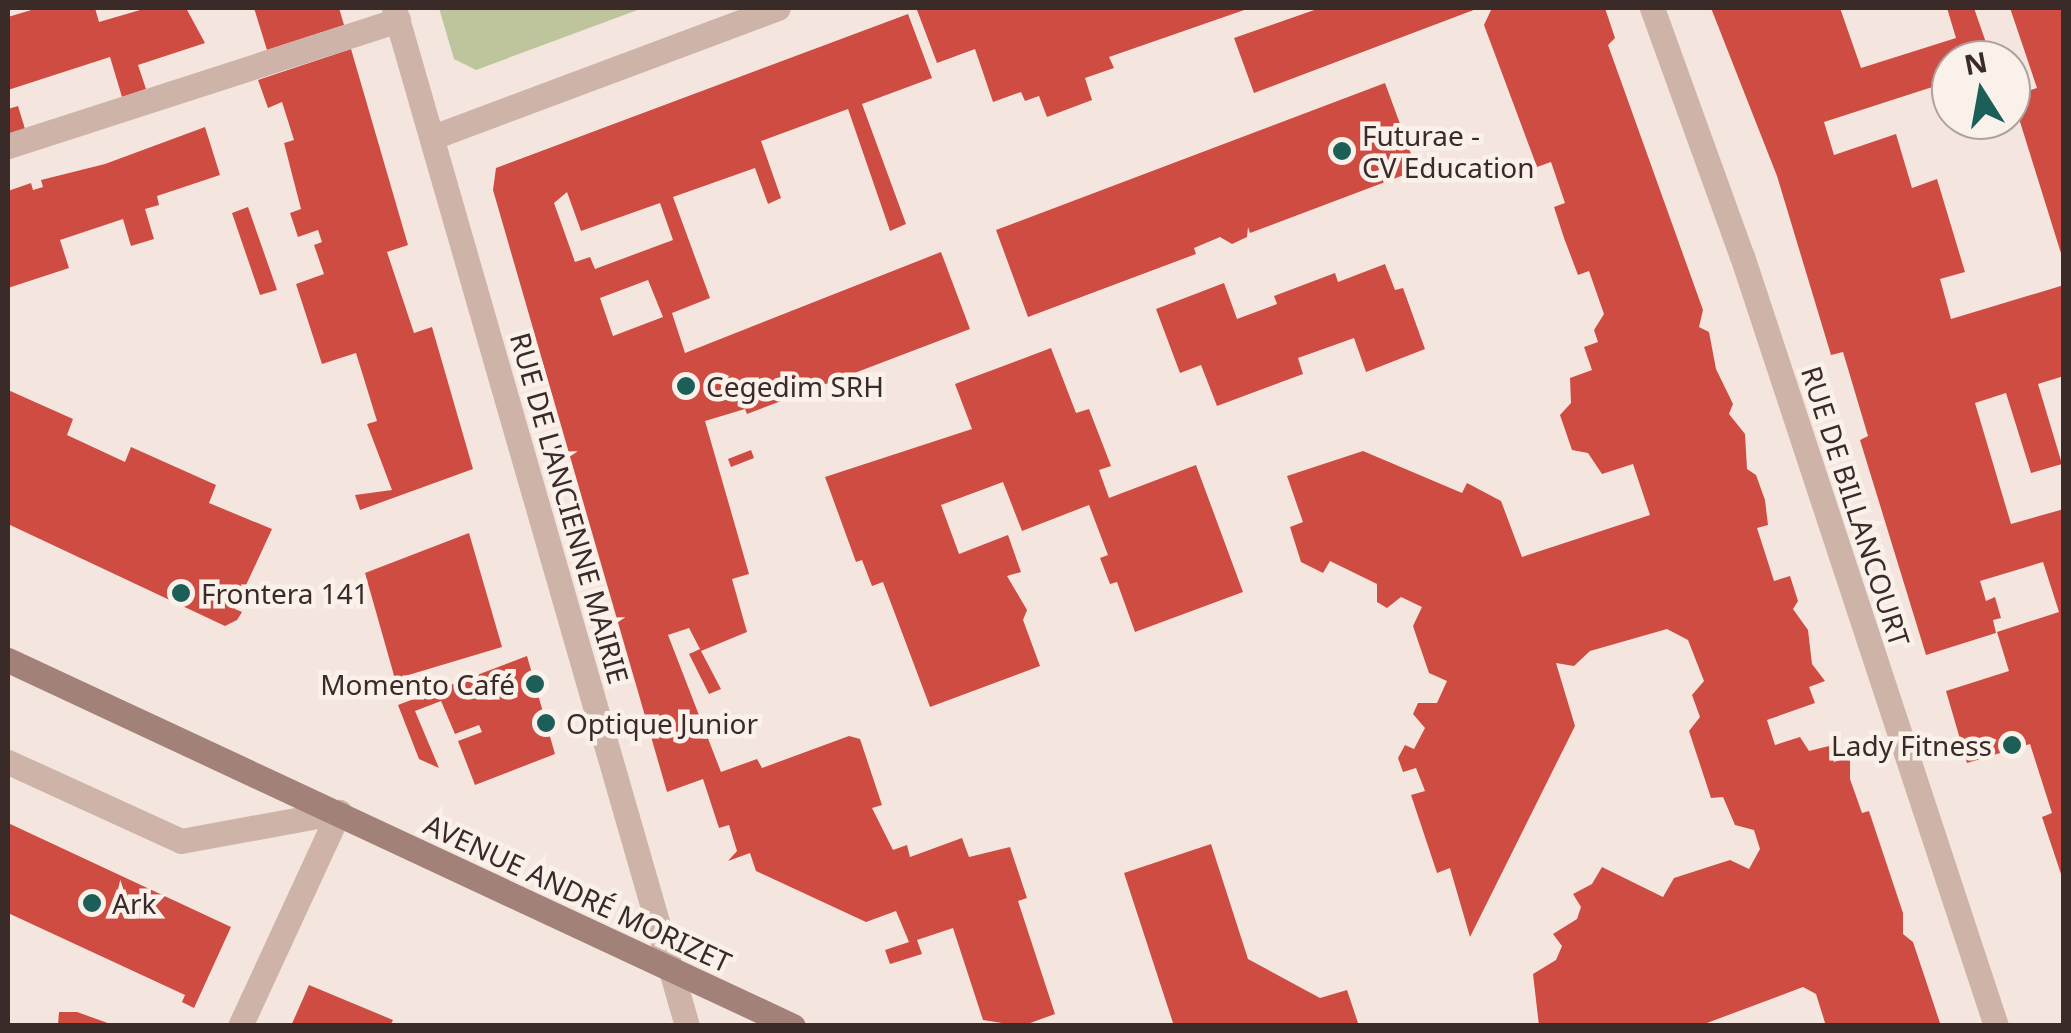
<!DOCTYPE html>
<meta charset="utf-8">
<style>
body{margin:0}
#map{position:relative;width:2071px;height:1033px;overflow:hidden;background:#f4e6de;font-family:"Noto Sans",sans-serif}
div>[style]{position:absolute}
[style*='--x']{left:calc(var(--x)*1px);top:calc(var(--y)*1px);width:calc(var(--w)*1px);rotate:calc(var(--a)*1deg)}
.green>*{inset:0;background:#bec59c}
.building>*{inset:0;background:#ce4c42}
.service>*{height:25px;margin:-12.5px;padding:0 12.5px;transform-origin:12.5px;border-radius:12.5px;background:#ceb3a8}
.minor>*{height:25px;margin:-12.5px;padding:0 12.5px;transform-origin:12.5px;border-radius:12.5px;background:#ceb3a8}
.secondary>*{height:25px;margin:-12.5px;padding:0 12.5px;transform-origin:12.5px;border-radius:12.5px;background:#a28179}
.dots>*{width:28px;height:28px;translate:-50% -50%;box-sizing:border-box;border:5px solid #fbf1eb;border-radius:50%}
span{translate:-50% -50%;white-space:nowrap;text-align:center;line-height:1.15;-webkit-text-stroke:9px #fbf1eb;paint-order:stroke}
.poi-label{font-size:28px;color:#3a2b29}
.left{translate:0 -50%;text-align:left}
.right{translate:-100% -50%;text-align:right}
.street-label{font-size:28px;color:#3a2b29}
.frame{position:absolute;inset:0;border:10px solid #3a2b29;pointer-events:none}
.north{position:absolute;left:1931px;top:40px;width:100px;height:100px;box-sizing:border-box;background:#fbf1eb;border:2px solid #aea29d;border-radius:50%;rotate:349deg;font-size:28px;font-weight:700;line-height:40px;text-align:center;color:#3a2b29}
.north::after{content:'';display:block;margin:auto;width:35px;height:45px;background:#1b5f58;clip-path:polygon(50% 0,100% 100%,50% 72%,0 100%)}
</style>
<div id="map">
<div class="green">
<div style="clip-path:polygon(439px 8px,643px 8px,476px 70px,454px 59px)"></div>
</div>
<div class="building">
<div style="clip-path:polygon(38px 8px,95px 8px,99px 22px,147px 8px,186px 8px,205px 43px,138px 65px,146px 89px,122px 97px,110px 57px,8px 90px,8px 17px)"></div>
<div style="clip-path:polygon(254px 8px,339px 8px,344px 25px,267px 50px)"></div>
<div style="clip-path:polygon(925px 8px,1250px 8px,1109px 57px,1114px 68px,1085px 78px,1092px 100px,1047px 117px,1039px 96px,1025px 101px,1021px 92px,993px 102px,975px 49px,937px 63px,917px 10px)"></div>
<div style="clip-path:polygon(1320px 8px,1479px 8px,1254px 93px,1234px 38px)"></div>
<div style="clip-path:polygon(1492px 8px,1605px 8px,1615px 38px,1608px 45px,1703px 310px,1699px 327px,1709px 332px,1716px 369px,1733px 404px,1729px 414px,1745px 434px,1747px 469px,1756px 475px,1765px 500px,1768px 525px,1757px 528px,1774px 581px,1790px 576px,1798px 601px,1793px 609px,1808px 630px,1812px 664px,1825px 681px,1809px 687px,1815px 703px,1767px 720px,1775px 745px,1800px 737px,1809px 751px,1829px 746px,1834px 762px,1850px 757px,1850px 779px,1862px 813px,1869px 811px,1903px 913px,1903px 934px,1913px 942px,1941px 1026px,1826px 1026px,1816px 994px,1803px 987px,1699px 1026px,1539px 1026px,1533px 974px,1556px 960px,1562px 946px,1553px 934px,1577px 919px,1581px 907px,1573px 894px,1592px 884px,1602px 867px,1663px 897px,1674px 878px,1730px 860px,1749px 869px,1760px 849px,1754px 830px,1735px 825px,1723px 797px,1711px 798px,1689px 731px,1700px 717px,1692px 695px,1704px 681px,1688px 640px,1667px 629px,1590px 651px,1574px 666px,1556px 663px,1575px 726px,1470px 937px,1450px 868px,1437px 873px,1411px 795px,1425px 791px,1416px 768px,1403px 772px,1398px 758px,1405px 745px,1414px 749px,1425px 728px,1413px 714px,1418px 703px,1437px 703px,1447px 681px,1429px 673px,1417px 638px,1413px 626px,1422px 607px,1401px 597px,1387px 608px,1377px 602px,1377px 584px,1330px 561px,1323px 573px,1301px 562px,1290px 527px,1303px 522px,1287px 476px,1363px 451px,1462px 493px,1467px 483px,1501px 501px,1522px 557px,1650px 515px,1633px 464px,1602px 474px,1588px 453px,1572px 450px,1560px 415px,1571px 403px,1570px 378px,1592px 370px,1584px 347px,1598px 342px,1594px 330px,1604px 314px,1589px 271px,1578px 275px,1564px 238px,1554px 207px,1565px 203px,1551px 162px,1537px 167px,1484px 25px)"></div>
<div style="clip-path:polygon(1711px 8px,1840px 8px,1861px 68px,1956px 38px,1947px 8px,1974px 8px,1992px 60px,1951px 60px,1951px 81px,1824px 122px,1834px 155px,1896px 134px,1912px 188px,1937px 179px,1965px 272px,1940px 279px,1951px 319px,2064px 285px,2064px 376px,2038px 384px,2062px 464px,2031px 473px,2006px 393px,1975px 403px,2011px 524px,2064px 509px,2064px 883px,2042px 817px,2052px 813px,2030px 744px,1967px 763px,1946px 691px,2009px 671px,1997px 632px,2059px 612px,2043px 562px,1980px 581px,1986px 601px,1995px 597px,2001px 618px,1993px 620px,1996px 633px,1926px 655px,1860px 440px,1868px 436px,1843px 352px,1831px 355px,1777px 176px)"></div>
<div style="clip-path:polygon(2010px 8px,2064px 8px,2064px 263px,2012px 96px,2037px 88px)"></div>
<div style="clip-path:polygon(evenodd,908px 14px,932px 78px,862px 104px,906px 224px,890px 231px,848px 109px,761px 141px,781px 198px,768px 204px,755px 168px,673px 197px,710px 298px,672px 313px,685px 353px,941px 252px,970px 329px,747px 414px,745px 409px,705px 421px,749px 574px,732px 579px,747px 632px,701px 651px,721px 689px,709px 694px,689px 654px,700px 649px,689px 628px,668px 635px,721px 772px,757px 759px,762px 768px,849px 736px,860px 739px,882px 805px,872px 808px,893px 850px,907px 845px,910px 857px,962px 838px,969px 857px,1010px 847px,1027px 898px,1018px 901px,1055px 1014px,1022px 1026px,983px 1020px,953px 928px,917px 940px,922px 954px,890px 964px,885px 950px,909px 942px,896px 911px,866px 922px,756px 871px,750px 853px,728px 861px,737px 851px,729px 825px,719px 828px,703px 779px,667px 792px,493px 190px,496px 168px,908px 14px,567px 192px,581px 231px,660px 203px,673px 240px,595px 269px,590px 257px,575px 262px,554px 203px,567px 192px,908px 14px,648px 280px,663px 317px,613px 336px,600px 298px,648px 280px)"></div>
<div style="clip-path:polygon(351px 49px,408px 245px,387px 252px,414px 333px,432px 327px,473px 469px,360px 510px,355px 495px,392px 490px,367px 424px,377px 421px,356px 353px,322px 364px,296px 284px,324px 274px,314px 245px,322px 242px,318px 230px,298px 237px,290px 213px,301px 209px,284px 143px,294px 140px,282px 102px,268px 108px,258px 80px)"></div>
<div style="clip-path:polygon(1385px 83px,1417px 170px,1250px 233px,1248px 227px,1247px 237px,1232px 244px,1220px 237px,1194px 248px,1196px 254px,1028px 317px,996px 230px)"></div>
<div style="clip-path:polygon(18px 106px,25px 129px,8px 135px,8px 109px)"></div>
<div style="clip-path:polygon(205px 127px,220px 175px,157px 196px,159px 205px,145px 209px,154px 239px,131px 246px,123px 219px,60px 240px,69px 268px,8px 288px,8px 191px,31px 183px,33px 190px,43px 187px,41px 180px,105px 164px)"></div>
<div style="clip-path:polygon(248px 207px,277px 290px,260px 295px,232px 213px)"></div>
<div style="clip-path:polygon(1385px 264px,1395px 290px,1403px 288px,1425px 349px,1366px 372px,1354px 338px,1298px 358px,1303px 374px,1217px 406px,1201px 365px,1180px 373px,1156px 309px,1224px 283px,1237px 319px,1277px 304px,1274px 296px,1335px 273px,1338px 282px)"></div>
<div style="clip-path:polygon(1051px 348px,1076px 413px,1089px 409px,1111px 466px,1099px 470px,1109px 498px,1196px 465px,1243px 592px,1135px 632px,1117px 582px,1110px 584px,1100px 558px,1108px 555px,1089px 505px,1022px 531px,1003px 482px,941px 505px,959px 554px,1008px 535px,1021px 572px,1007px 576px,1027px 610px,1023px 620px,1040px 666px,930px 707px,883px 582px,872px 586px,862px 560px,856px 562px,825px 477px,972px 429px,955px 384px)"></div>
<div style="clip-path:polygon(8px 390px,73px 419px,67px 435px,125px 462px,131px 447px,216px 485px,209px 503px,272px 529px,235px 609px,242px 612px,237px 620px,225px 626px,8px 524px)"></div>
<div style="clip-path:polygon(751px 450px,754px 458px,731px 467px,728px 459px)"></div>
<div style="clip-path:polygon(469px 533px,502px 647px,395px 679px,365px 573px)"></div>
<div style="clip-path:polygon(527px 656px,555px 754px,475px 785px,458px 741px,482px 732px,479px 725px,455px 734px,441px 701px,415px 711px,439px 768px,419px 759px,398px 705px)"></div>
<div style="clip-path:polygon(8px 823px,231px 927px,194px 1008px,182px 1002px,185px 995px,8px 913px)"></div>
<div style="clip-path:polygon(1211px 844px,1248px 959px,1320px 998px,1347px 990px,1359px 1026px,1174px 1026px,1124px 873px)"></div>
<div style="clip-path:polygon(309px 985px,393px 1020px,390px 1026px,291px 1026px)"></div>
<div style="clip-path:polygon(59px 1012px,77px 1012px,116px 1026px,58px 1026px)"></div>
</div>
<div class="service">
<div style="--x:8;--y:146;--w:410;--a:-17.9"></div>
<div style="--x:8;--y:762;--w:190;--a:24.5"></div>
<div style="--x:181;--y:841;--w:161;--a:-10.4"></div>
</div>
<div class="minor">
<div style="--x:394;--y:8;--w:1059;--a:73.94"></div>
<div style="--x:1652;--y:8;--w:264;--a:70.1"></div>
<div style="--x:1742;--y:256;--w:811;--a:71.74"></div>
<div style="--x:433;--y:137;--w:368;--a:-20.5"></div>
<div style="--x:240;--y:1026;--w:236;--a:-65.2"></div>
</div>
<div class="secondary">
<div style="--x:8;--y:660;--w:866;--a:25"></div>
</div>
<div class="dots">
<div style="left:1342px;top:151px;background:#1b5f58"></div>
<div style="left:686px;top:386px;background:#1b5f58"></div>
<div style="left:181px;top:593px;background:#1b5f58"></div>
<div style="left:535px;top:684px;background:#1b5f58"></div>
<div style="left:546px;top:723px;background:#1b5f58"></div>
<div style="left:2012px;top:745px;background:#1b5f58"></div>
<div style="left:92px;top:903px;background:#1b5f58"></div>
</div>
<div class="poi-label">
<span class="left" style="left:1362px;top:151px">Futurae -<br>CV Education</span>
<span class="left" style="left:706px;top:386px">Cegedim SRH</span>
<span class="left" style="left:201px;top:593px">Frontera 141</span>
<span class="right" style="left:515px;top:684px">Momento Café</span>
<span class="left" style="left:566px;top:723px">Optique Junior</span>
<span class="right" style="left:1992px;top:745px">Lady Fitness</span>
<span class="left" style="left:112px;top:903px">Ark</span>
</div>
<div class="street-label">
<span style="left:1856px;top:506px;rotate:72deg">RUE DE BILLANCOURT</span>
<span style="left:570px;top:508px;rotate:74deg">RUE DE L'ANCIENNE MAIRIE</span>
<span style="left:578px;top:893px;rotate:25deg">AVENUE ANDRÉ MORIZET</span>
</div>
<div class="frame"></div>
<div class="north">N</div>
</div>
